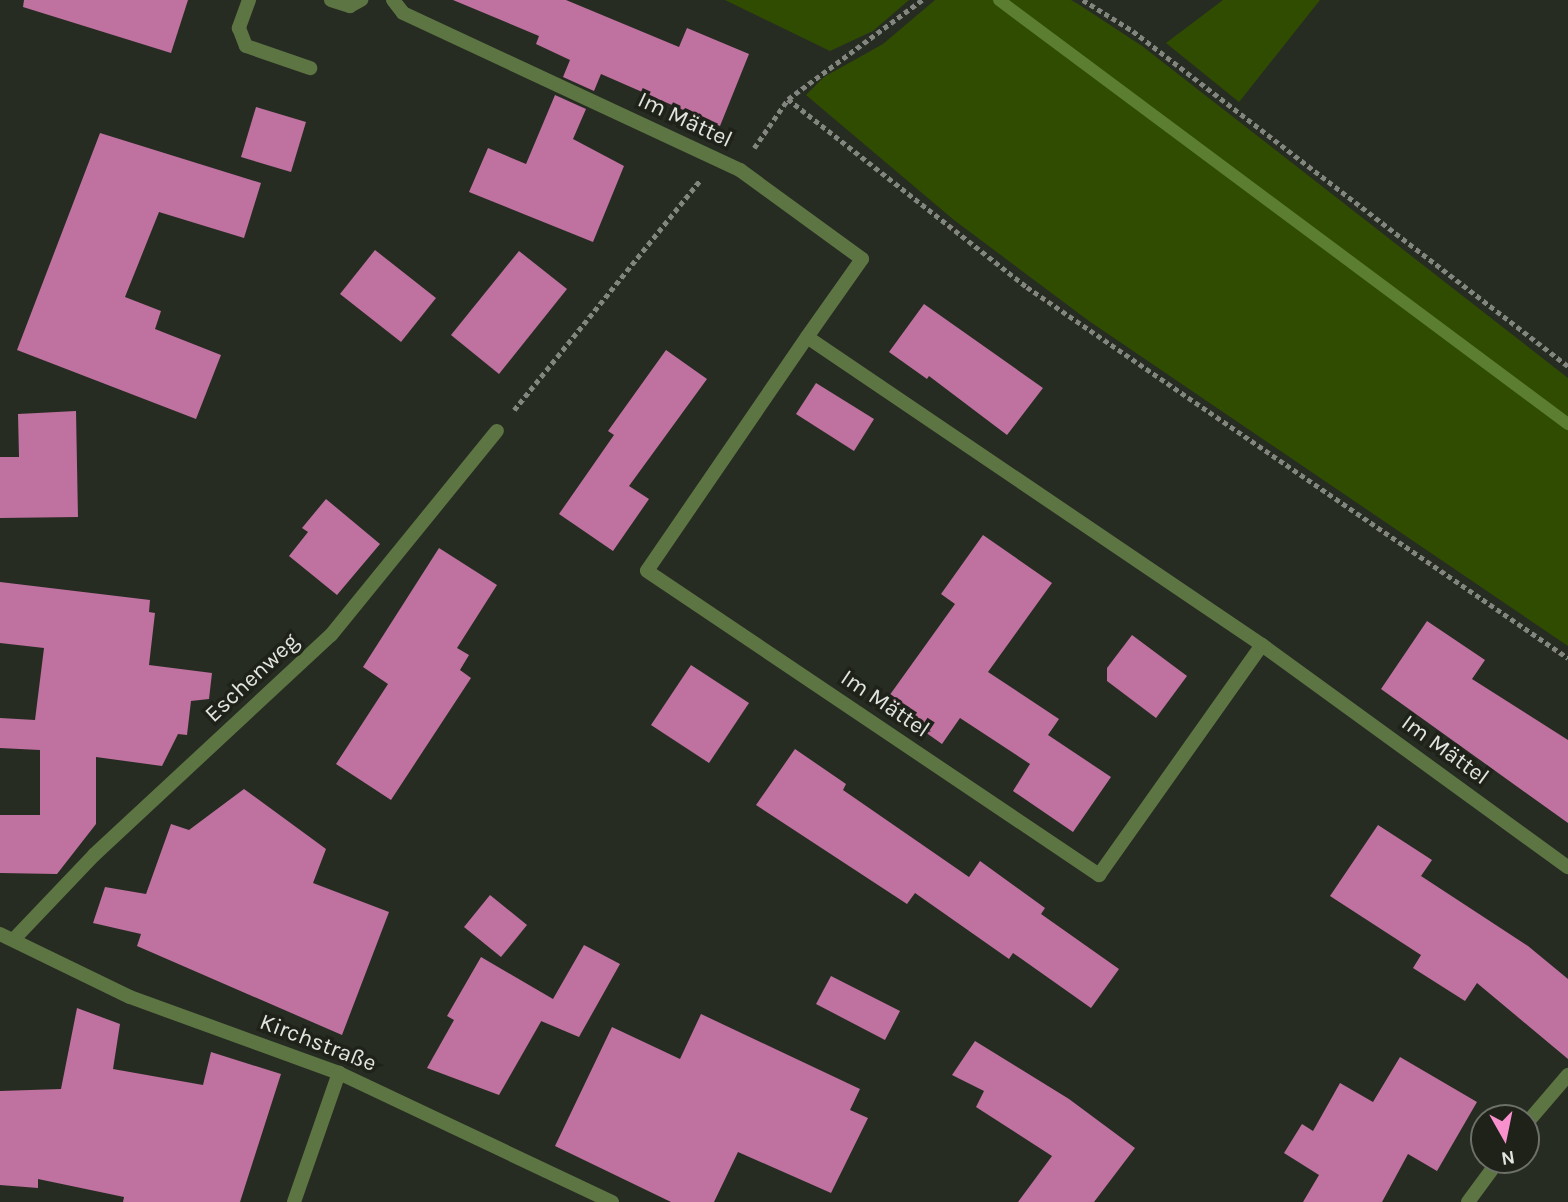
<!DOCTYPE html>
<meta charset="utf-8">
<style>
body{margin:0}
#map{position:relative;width:1568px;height:1202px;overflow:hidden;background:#272c23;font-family:Karla,sans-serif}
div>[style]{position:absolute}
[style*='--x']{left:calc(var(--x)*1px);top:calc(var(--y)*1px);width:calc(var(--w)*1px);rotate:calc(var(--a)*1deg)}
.green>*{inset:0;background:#304c00}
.stream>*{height:12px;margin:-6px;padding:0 6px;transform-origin:6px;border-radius:6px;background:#5c7e30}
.building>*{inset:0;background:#bf719f}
.path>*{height:4.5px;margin-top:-2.25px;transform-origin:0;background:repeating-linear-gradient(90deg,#82867f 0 5px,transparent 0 8.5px)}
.service>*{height:14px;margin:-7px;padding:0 7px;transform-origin:7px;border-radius:7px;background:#5d7543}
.minor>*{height:14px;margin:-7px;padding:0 7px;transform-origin:7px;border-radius:7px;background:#5d7543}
span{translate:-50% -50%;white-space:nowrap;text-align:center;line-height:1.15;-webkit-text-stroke:7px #1e2219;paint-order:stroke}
.street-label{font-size:23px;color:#e2e5df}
.north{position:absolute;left:1470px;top:1104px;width:70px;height:70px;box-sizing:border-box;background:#1e2219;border:2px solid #6c7068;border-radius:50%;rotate:171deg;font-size:19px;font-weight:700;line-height:28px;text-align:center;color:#e2e5df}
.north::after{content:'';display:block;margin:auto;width:24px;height:32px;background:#f890cd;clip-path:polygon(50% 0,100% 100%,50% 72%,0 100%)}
</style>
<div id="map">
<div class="green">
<div style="clip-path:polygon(725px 0,909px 0,873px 31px,830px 51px)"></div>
<div style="clip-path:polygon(935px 0,1071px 0,1078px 4px,1142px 46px,1568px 378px,1568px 646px,1089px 321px,954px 220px,806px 95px,824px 77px,883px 44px)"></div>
<div style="clip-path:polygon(1223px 0,1320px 0,1239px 102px,1166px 43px)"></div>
</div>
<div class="stream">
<div style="--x:999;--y:0;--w:710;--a:36.69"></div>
</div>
<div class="building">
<div style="clip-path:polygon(24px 0,188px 0,171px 53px,23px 7px)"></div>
<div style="clip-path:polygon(453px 0,566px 0,679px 47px,687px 28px,749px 54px,720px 126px,601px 74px,594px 91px,563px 77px,570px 60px,536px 44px,539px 36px)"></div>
<div style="clip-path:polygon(555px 95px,586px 109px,573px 139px,624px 166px,593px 242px,469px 192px,488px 148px,526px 164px)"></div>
<div style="clip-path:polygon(256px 107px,306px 122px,291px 172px,241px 157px)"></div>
<div style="clip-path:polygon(100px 133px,261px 183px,244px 238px,159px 212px,125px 297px,161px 311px,155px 329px,221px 355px,196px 419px,17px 350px)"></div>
<div style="clip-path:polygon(375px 250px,436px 298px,401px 342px,340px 294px)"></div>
<div style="clip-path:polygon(519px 251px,567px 289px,499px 374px,451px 335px)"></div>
<div style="clip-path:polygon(924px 304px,1043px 388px,1007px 435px,929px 376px,927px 379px,889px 352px)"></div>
<div style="clip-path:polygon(666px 350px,707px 379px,629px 486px,649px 499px,613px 551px,559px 514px,614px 435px,608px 431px)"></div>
<div style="clip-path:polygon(816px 383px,874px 419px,854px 451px,796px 414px)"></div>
<div style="clip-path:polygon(76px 411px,78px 517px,0 518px,0 457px,19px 457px,18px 414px)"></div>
<div style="clip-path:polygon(326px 499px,380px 544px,337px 595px,289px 556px,308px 532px,302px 528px)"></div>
<div style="clip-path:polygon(983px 535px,1052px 583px,988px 672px,1059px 719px,1048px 735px,1111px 777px,1073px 832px,1013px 791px,1030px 764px,960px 718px,942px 744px,884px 703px,955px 604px,941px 594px)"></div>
<div style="clip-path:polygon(439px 548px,497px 585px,457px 648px,469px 655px,460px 670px,471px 678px,391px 800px,336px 764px,388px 684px,363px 667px)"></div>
<div style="clip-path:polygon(0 582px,150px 600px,149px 612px,155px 613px,149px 665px,212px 673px,209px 699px,191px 701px,187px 735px,178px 734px,162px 766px,96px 757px,96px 824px,57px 874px,0 873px,0 815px,40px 815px,40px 750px,0 748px,0 718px,35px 720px,44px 648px,0 643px)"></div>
<div style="clip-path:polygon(1427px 621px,1485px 660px,1472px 679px,1568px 740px,1568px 823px,1381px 689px)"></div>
<div style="clip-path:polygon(1132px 635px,1187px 676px,1156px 718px,1107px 681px,1107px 668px)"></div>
<div style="clip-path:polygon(691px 665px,749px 703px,709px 763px,651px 725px)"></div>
<div style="clip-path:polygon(795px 749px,846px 784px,843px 790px,969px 877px,980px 861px,1045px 908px,1041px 914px,1119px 969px,1091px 1008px,1013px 953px,1009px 959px,915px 893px,907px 904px,756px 805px)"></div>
<div style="clip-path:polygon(244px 789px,326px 849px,313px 883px,389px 912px,342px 1035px,137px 946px,141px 934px,93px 923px,105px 887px,146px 894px,171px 824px,189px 830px)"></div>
<div style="clip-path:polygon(1378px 825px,1432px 860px,1421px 876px,1528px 946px,1568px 979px,1568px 1059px,1477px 983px,1465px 1001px,1413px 968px,1421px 955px,1330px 896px)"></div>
<div style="clip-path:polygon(490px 895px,527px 925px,501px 957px,464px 927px)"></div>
<div style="clip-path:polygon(584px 945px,620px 964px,579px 1037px,541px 1021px,547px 1011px,499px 1095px,427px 1068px,454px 1020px,447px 1016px,481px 957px,553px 999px)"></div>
<div style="clip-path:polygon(831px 976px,900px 1011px,885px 1040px,816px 1004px)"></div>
<div style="clip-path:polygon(77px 1008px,120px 1024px,113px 1069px,203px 1085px,211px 1052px,281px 1074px,240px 1202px,123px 1202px,124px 1197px,38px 1179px,38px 1188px,0 1185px,0 1091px,61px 1089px)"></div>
<div style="clip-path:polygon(701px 1014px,860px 1089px,850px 1110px,868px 1118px,831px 1193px,738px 1152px,714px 1202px,671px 1202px,555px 1146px,612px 1027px,680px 1059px)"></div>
<div style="clip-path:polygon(975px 1041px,1069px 1099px,1135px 1148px,1094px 1202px,1018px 1202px,1052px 1156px,976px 1107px,984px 1091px,952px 1075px)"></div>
<div style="clip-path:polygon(1400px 1057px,1477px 1102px,1437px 1171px,1408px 1154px,1382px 1202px,1303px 1202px,1319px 1175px,1284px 1153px,1302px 1124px,1313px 1131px,1340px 1083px,1373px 1102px)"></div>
</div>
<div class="path">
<div style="--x:1083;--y:0;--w:59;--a:31.8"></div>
<div style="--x:1133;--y:31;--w:549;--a:37.6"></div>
<div style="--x:788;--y:99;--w:304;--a:38.2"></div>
<div style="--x:1027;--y:287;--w:656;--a:34.44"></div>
<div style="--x:754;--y:148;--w:60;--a:-55.2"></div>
<div style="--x:788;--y:99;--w:167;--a:-36.5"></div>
<div style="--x:514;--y:410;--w:296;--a:-51"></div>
</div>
<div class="service">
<div style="--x:249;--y:0;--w:30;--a:110"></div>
<div style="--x:239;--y:28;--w:19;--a:69"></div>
<div style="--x:246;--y:46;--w:68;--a:19"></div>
<div style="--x:331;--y:0;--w:20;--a:18"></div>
<div style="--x:350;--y:6;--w:13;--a:-29"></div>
</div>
<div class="minor">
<div style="--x:393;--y:0;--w:16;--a:52"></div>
<div style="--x:403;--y:13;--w:372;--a:25"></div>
<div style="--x:740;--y:170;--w:151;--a:36.1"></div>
<div style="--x:862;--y:259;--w:95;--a:125.2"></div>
<div style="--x:807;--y:337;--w:283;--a:124.4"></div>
<div style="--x:647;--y:571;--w:545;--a:33.92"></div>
<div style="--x:1099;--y:875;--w:282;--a:-54.7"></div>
<div style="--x:1262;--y:645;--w:549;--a:-145.91"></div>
<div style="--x:1262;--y:645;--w:378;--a:36"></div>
<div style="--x:0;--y:934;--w:144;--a:25.9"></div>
<div style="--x:130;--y:997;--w:222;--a:20"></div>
<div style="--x:339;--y:1073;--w:302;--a:25.3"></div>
<div style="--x:15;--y:938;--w:115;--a:-46.4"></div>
<div style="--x:94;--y:855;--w:323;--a:-42.9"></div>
<div style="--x:331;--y:635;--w:263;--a:-50.9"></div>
<div style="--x:1526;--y:1124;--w:65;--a:-49.4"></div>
<div style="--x:294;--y:1202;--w:137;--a:-70.8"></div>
<div style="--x:1468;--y:1202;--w:52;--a:-53.6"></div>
</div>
<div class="street-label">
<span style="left:685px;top:120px;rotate:25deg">Im Mättel</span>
<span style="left:252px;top:678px;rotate:-43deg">Eschenweg</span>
<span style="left:885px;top:704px;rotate:34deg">Im Mättel</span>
<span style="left:1445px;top:750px;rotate:36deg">Im Mättel</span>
<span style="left:318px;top:1043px;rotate:21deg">Kirchstraße</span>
</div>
<div class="north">N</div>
</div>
